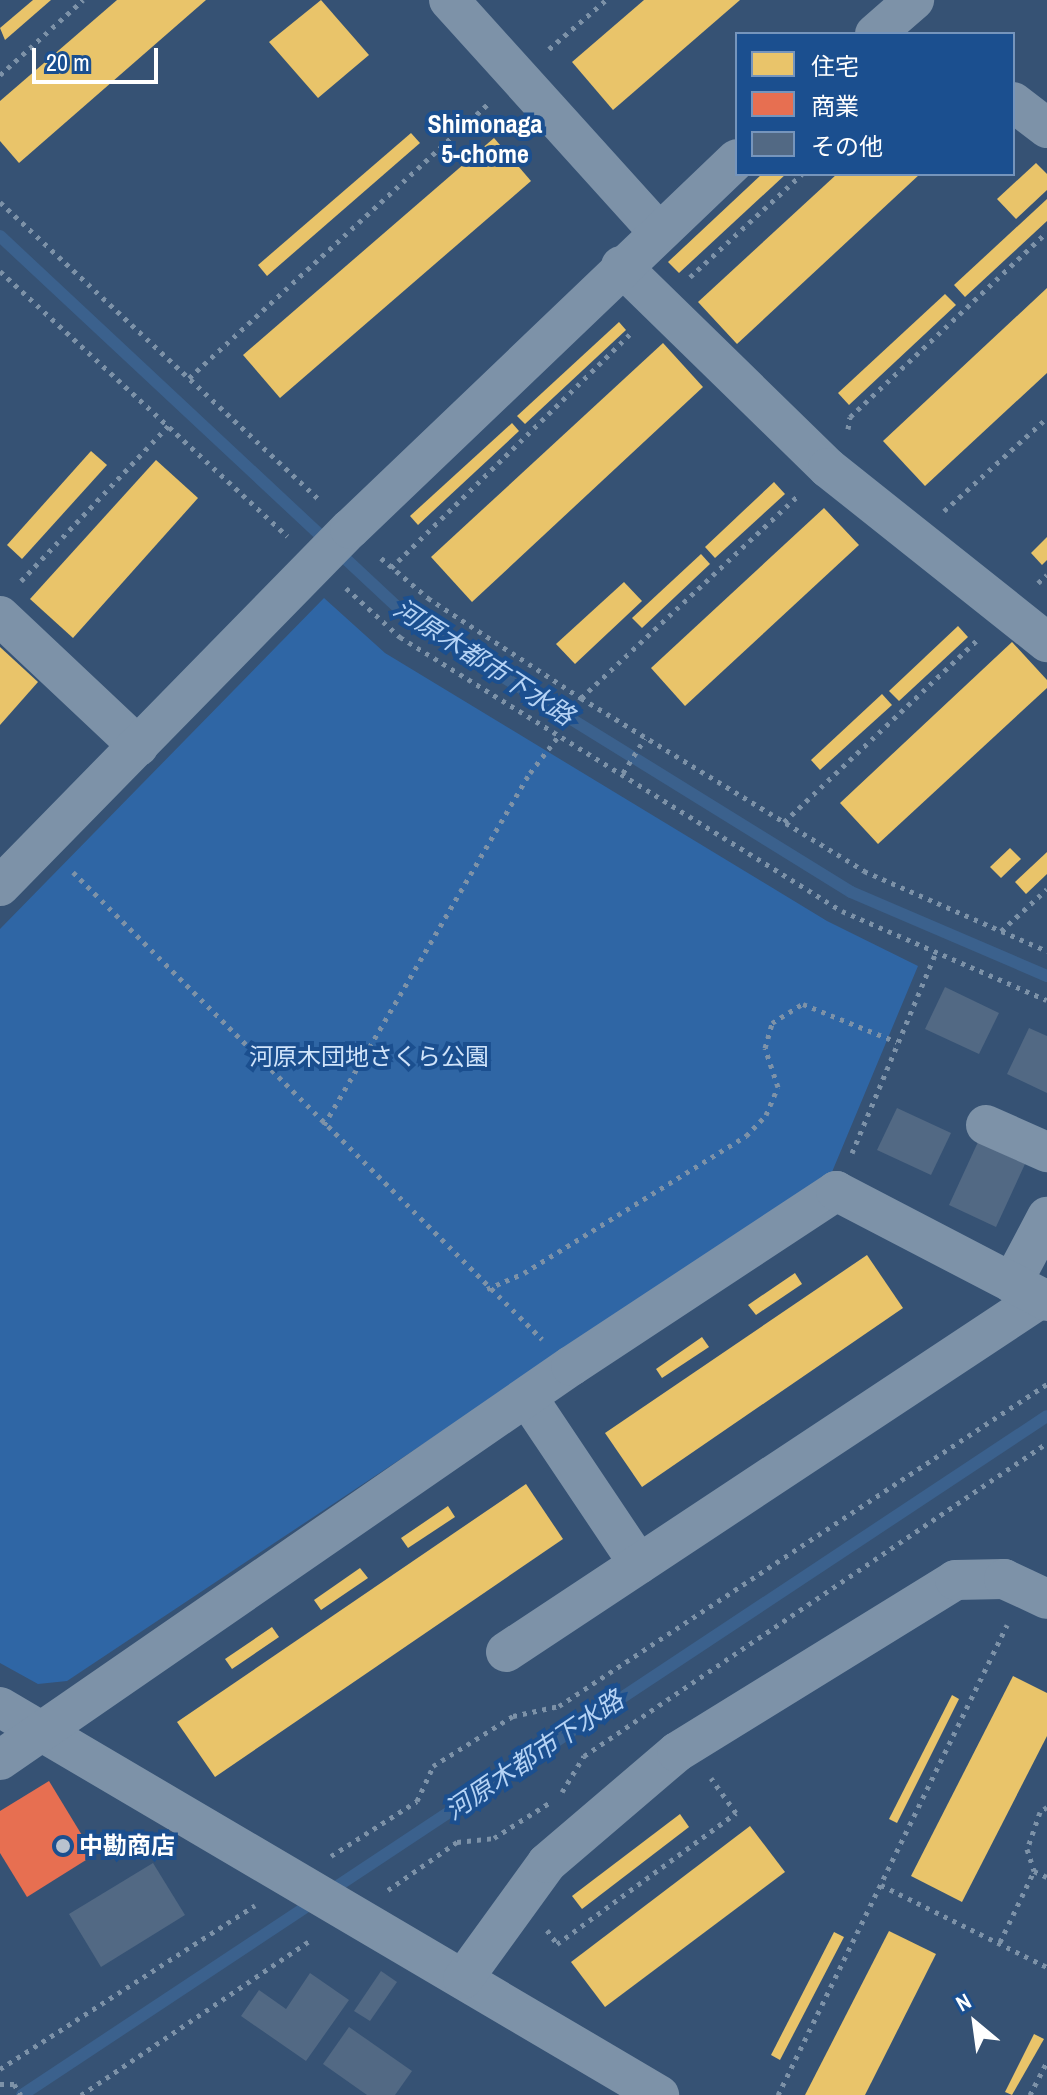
<!DOCTYPE html>
<meta charset="utf-8">
<style>
body{margin:0}
#map{position:relative;width:1047px;height:2095px;overflow:hidden;background:#365274;font-family:"Archivo Narrow","Noto Sans JP",sans-serif}
div>[style]{position:absolute}
[style*='--x']{left:calc(var(--x)*1px);top:calc(var(--y)*1px);width:calc(var(--w)*1px);rotate:calc(var(--a)*1deg)}
.green>*{inset:0;background:#2f66a5}
.homes>*{inset:0;background:#e9c46a}
.shops>*{inset:0;background:#e76f51}
.stream>*{height:12px;margin:-6px;padding:0 6px;transform-origin:6px;border-radius:6px;background:#3b618d}
.building>*{inset:0;background:#526984}
.path>*{height:5px;margin-top:-2.5px;transform-origin:0;background:repeating-linear-gradient(90deg,#7d92a8 0 4px,transparent 0 10px)}
.minor>*{height:40px;margin:-20px;padding:0 20px;transform-origin:20px;border-radius:20px;background:#7d92a8}
.dots>*{width:22px;height:22px;translate:-50% -50%;box-sizing:border-box;border:4px solid #1b4f8f;border-radius:50%}
span{translate:-50% -50%;white-space:nowrap;text-align:center;line-height:1.15;-webkit-text-stroke:8px #1b4f8f;paint-order:stroke}
.park-label{font-size:24px;color:#cfe3fa}
.poi-label{font-size:24px;color:#fff;font-weight:700}
.left{translate:0 -50%;text-align:left}
.neighbourhood-label{font-size:26px;color:#fff;font-weight:700}
.water-label{font-size:26px;color:#b5d3f5;font-style:italic}
.legend{position:absolute;left:735px;top:32px;width:280px;height:144px;box-sizing:border-box;background:#1b4f8f;border:2px solid #7695bc;margin:0;padding:10px 14px;list-style:none;font-size:24px;color:#fff}
.legend li{display:flex;align-items:center;gap:16px;height:40px}
.legend b{width:40px;border:2px solid #7695bc}
.north{position:absolute;left:935px;top:1983px;width:80px;height:80px;-webkit-text-stroke:6px #1b4f8f;paint-order:stroke;rotate:331deg;font-size:22px;font-weight:700;line-height:32px;text-align:center;color:#fff}
.north::after{content:'';display:block;margin:auto;width:28px;height:36px;background:#fff;clip-path:polygon(50% 0,100% 100%,50% 72%,0 100%)}
.scale{position:absolute;left:32px;top:48px;width:126px;height:36px;box-sizing:border-box;border:4px solid #fff;border-top:0;padding-left:10px;font-size:24px;line-height:28px;white-space:nowrap;color:#fff;-webkit-text-stroke:6px #1b4f8f;paint-order:stroke}
</style>
<div id="map">
<div class="green">
<div style="clip-path:polygon(324px 598px,385px 653px,827px 921px,918px 966px,832px 1172px,67px 1681px,38px 1684px,0 1663px,0 929px)"></div>
</div>
<div class="homes">
<div style="clip-path:polygon(33px 0,51px 0,5px 40px,0 28px)"></div>
<div style="clip-path:polygon(117px 0,206px 0,19px 163px,0 141px,0 101px)"></div>
<div style="clip-path:polygon(321px 0,369px 55px,318px 98px,269px 42px)"></div>
<div style="clip-path:polygon(644px 0,740px 0,613px 110px,572px 62px)"></div>
<div style="clip-path:polygon(411px 133px,420px 143px,267px 276px,258px 265px)"></div>
<div style="clip-path:polygon(494px 138px,531px 181px,280px 398px,243px 355px)"></div>
<div style="clip-path:polygon(1036px 163px,1047px 174px,1047px 190px,1016px 219px,997px 199px)"></div>
<div style="clip-path:polygon(762px 174px,786px 174px,679px 273px,668px 262px)"></div>
<div style="clip-path:polygon(837px 174px,920px 174px,737px 344px,698px 302px)"></div>
<div style="clip-path:polygon(1047px 199px,1047px 221px,965px 297px,954px 285px)"></div>
<div style="clip-path:polygon(1047px 288px,1047px 373px,925px 486px,883px 441px)"></div>
<div style="clip-path:polygon(945px 294px,956px 305px,849px 405px,838px 393px)"></div>
<div style="clip-path:polygon(619px 322px,626px 330px,525px 424px,517px 416px)"></div>
<div style="clip-path:polygon(663px 343px,703px 387px,472px 602px,431px 557px)"></div>
<div style="clip-path:polygon(512px 423px,519px 431px,418px 525px,410px 516px)"></div>
<div style="clip-path:polygon(91px 451px,107px 465px,22px 559px,7px 545px)"></div>
<div style="clip-path:polygon(156px 460px,198px 498px,73px 638px,30px 599px)"></div>
<div style="clip-path:polygon(774px 482px,785px 494px,715px 558px,705px 547px)"></div>
<div style="clip-path:polygon(824px 508px,859px 545px,685px 706px,651px 668px)"></div>
<div style="clip-path:polygon(1047px 537px,1047px 560px,1042px 565px,1031px 553px)"></div>
<div style="clip-path:polygon(701px 554px,710px 564px,642px 628px,632px 618px)"></div>
<div style="clip-path:polygon(624px 582px,642px 601px,575px 664px,556px 644px)"></div>
<div style="clip-path:polygon(958px 626px,968px 637px,899px 701px,889px 691px)"></div>
<div style="clip-path:polygon(1012px 642px,1047px 680px,1047px 688px,878px 844px,840px 803px)"></div>
<div style="clip-path:polygon(0 647px,38px 682px,0 725px)"></div>
<div style="clip-path:polygon(882px 694px,892px 705px,820px 770px,811px 760px)"></div>
<div style="clip-path:polygon(1010px 848px,1021px 859px,1001px 878px,990px 867px)"></div>
<div style="clip-path:polygon(1047px 852px,1047px 874px,1026px 894px,1015px 882px)"></div>
<div style="clip-path:polygon(867px 1255px,903px 1308px,642px 1487px,605px 1433px)"></div>
<div style="clip-path:polygon(795px 1273px,802px 1284px,756px 1315px,748px 1305px)"></div>
<div style="clip-path:polygon(702px 1337px,709px 1347px,662px 1378px,656px 1369px)"></div>
<div style="clip-path:polygon(526px 1484px,563px 1539px,215px 1777px,177px 1722px)"></div>
<div style="clip-path:polygon(448px 1506px,455px 1517px,408px 1548px,401px 1538px)"></div>
<div style="clip-path:polygon(360px 1568px,368px 1578px,321px 1610px,314px 1600px)"></div>
<div style="clip-path:polygon(272px 1627px,279px 1637px,232px 1669px,225px 1659px)"></div>
<div style="clip-path:polygon(1013px 1676px,1047px 1693px,1047px 1736px,962px 1902px,911px 1876px)"></div>
<div style="clip-path:polygon(952px 1695px,959px 1699px,897px 1823px,889px 1819px)"></div>
<div style="clip-path:polygon(680px 1814px,689px 1827px,582px 1909px,572px 1896px)"></div>
<div style="clip-path:polygon(750px 1826px,785px 1872px,605px 2007px,571px 1962px)"></div>
<div style="clip-path:polygon(889px 1931px,936px 1954px,865px 2095px,805px 2095px)"></div>
<div style="clip-path:polygon(834px 1932px,844px 1937px,780px 2060px,771px 2055px)"></div>
<div style="clip-path:polygon(1034px 2034px,1044px 2039px,1012px 2095px,1005px 2092px)"></div>
</div>
<div class="shops">
<div style="clip-path:polygon(49px 1781px,94px 1855px,27px 1897px,0 1853px,0 1811px)"></div>
</div>
<div class="stream">
<div style="--x:0;--y:236;--w:562;--a:43.05"></div>
<div style="--x:411;--y:620;--w:517;--a:31.72"></div>
<div style="--x:851;--y:892;--w:213;--a:23.2"></div>
<div style="--x:22;--y:2095;--w:1229;--a:-33.52"></div>
</div>
<div class="building">
<div style="clip-path:polygon(945px 987px,999px 1013px,979px 1054px,925px 1029px)"></div>
<div style="clip-path:polygon(1029px 1028px,1047px 1036px,1047px 1093px,1007px 1074px)"></div>
<div style="clip-path:polygon(897px 1108px,951px 1133px,931px 1175px,877px 1150px)"></div>
<div style="clip-path:polygon(978px 1142px,1025px 1164px,996px 1227px,949px 1205px)"></div>
<div style="clip-path:polygon(153px 1863px,185px 1915px,101px 1967px,69px 1914px)"></div>
<div style="clip-path:polygon(381px 1971px,397px 1982px,370px 2021px,354px 2011px)"></div>
<div style="clip-path:polygon(310px 1973px,349px 2000px,306px 2061px,241px 2016px,259px 1990px,286px 2009px)"></div>
<div style="clip-path:polygon(349px 2027px,412px 2071px,395px 2095px,367px 2095px,323px 2064px)"></div>
</div>
<div class="path">
<div style="--x:549;--y:49;--w:75;--a:-40.7"></div>
<div style="--x:0;--y:75;--w:112;--a:-42.1"></div>
<div style="--x:0;--y:202;--w:439;--a:43"></div>
<div style="--x:0;--y:271;--w:391;--a:42.7"></div>
<div style="--x:690;--y:277;--w:152;--a:-42.6"></div>
<div style="--x:189;--y:378;--w:406;--a:-42.5"></div>
<div style="--x:848;--y:429;--w:12;--a:-81"></div>
<div style="--x:850;--y:417;--w:270;--a:-43.2"></div>
<div style="--x:944;--y:511;--w:139;--a:-42.1"></div>
<div style="--x:381;--y:558;--w:62;--a:40.4"></div>
<div style="--x:428;--y:598;--w:183;--a:33.2"></div>
<div style="--x:581;--y:698;--w:332;--a:31.4"></div>
<div style="--x:864;--y:871;--w:200;--a:23.6"></div>
<div style="--x:391;--y:568;--w:336;--a:-44.4"></div>
<div style="--x:21;--y:581;--w:214;--a:-46.5"></div>
<div style="--x:1038;--y:583;--w:12;--a:-42"></div>
<div style="--x:346;--y:588;--w:73;--a:42.2"></div>
<div style="--x:400;--y:637;--w:520;--a:31.8"></div>
<div style="--x:842;--y:911;--w:223;--a:23.5"></div>
<div style="--x:581;--y:698;--w:299;--a:-43"></div>
<div style="--x:623;--y:773;--w:41;--a:-57.8"></div>
<div style="--x:784;--y:822;--w:267;--a:-43.3"></div>
<div style="--x:73;--y:872;--w:662;--a:44.88"></div>
<div style="--x:1001;--y:931;--w:62;--a:-42.4"></div>
<div style="--x:324;--y:1125;--w:408;--a:-59.7"></div>
<div style="--x:530;--y:773;--w:49;--a:-52.4"></div>
<div style="--x:852;--y:1153;--w:218;--a:-67.3"></div>
<div style="--x:487;--y:1289;--w:40;--a:-23.4"></div>
<div style="--x:524;--y:1273;--w:261;--a:-31.7"></div>
<div style="--x:746;--y:1136;--w:29;--a:-46"></div>
<div style="--x:766;--y:1115;--w:30;--a:-67"></div>
<div style="--x:778;--y:1087;--w:41;--a:-108.4"></div>
<div style="--x:765;--y:1048;--w:26;--a:-74"></div>
<div style="--x:772;--y:1023;--w:36;--a:-32"></div>
<div style="--x:803;--y:1004;--w:101;--a:22"></div>
<div style="--x:562;--y:1792;--w:42;--a:-58.6"></div>
<div style="--x:584;--y:1756;--w:559;--a:-34.06"></div>
<div style="--x:1047;--y:1807;--w:9;--a:144"></div>
<div style="--x:1040;--y:1812;--w:39;--a:109"></div>
<div style="--x:1027;--y:1849;--w:23;--a:72"></div>
<div style="--x:1034;--y:1871;--w:14;--a:25"></div>
<div style="--x:331;--y:1856;--w:102;--a:-32.6"></div>
<div style="--x:417;--y:1801;--w:38;--a:-65"></div>
<div style="--x:433;--y:1766;--w:94;--a:-32"></div>
<div style="--x:513;--y:1716;--w:47;--a:-12.3"></div>
<div style="--x:559;--y:1706;--w:585;--a:-33.42"></div>
<div style="--x:881;--y:1885;--w:185;--a:26.3"></div>
<div style="--x:388;--y:1890;--w:84;--a:-34.8"></div>
<div style="--x:457;--y:1842;--w:37;--a:-6"></div>
<div style="--x:494;--y:1838;--w:65;--a:-32.5"></div>
<div style="--x:547;--y:1930;--w:17;--a:54"></div>
<div style="--x:557;--y:1944;--w:222;--a:-36.2"></div>
<div style="--x:736;--y:1813;--w:43;--a:-125.5"></div>
<div style="--x:1000;--y:1942;--w:79;--a:-64.4"></div>
<div style="--x:0;--y:2069;--w:303;--a:-32.7"></div>
<div style="--x:0;--y:2084;--w:14;--a:0"></div>
<div style="--x:14;--y:2084;--w:13;--a:58"></div>
<div style="--x:81;--y:2095;--w:279;--a:-34"></div>
<div style="--x:778;--y:2095;--w:523;--a:-64.02"></div>
<div style="--x:1030;--y:2095;--w:38;--a:-63"></div>
</div>
<div class="minor">
<div style="--x:449;--y:0;--w:312;--a:47.9"></div>
<div style="--x:875;--y:34;--w:52;--a:-41.1"></div>
<div style="--x:1013;--y:102;--w:43;--a:37.4"></div>
<div style="--x:621;--y:266;--w:289;--a:44.3"></div>
<div style="--x:828;--y:468;--w:280;--a:38.5"></div>
<div style="--x:0;--y:616;--w:190;--a:43.3"></div>
<div style="--x:0;--y:886;--w:500;--a:-45.6"></div>
<div style="--x:350;--y:529;--w:535;--a:-43.71"></div>
<div style="--x:986;--y:1125;--w:67;--a:23.9"></div>
<div style="--x:1012;--y:1283;--w:75;--a:-62.1"></div>
<div style="--x:527;--y:1397;--w:201;--a:56.2"></div>
<div style="--x:506;--y:1652;--w:642;--a:-33.49"></div>
<div style="--x:0;--y:1707;--w:765;--a:30.49"></div>
<div style="--x:0;--y:1760;--w:694;--a:-34.61"></div>
<div style="--x:571;--y:1366;--w:318;--a:-33.4"></div>
<div style="--x:836;--y:1191;--w:238;--a:27.5"></div>
<div style="--x:463;--y:1979;--w:143;--a:-54.1"></div>
<div style="--x:547;--y:1863;--w:171;--a:-40.5"></div>
<div style="--x:677;--y:1752;--w:327;--a:-31.7"></div>
<div style="--x:955;--y:1580;--w:49;--a:-1.2"></div>
<div style="--x:1004;--y:1579;--w:47;--a:24.9"></div>
</div>
<div class="dots">
<div style="left:63px;top:1846px;background:#b9c2ce"></div>
</div>
<div class="park-label">
<span style="left:369px;top:1057px">河原木団地さくら公園</span>
</div>
<div class="poi-label">
<span class="left" style="left:79px;top:1846px">中勘商店</span>
</div>
<div class="neighbourhood-label">
<span style="left:485px;top:139px">Shimonaga<br>5-chome</span>
</div>
<div class="water-label">
<span style="left:484px;top:662px;rotate:33deg">河原木都市下水路</span>
<span style="left:534px;top:1755px;rotate:-34deg">河原木都市下水路</span>
</div>
<ul class="legend">
<li><b style="height:22px;background:#e9c46a"></b>住宅</li>
<li><b style="height:22px;background:#e76f51"></b>商業</li>
<li><b style="height:22px;background:#526984"></b>その他</li>
</ul>
<div class="north">N</div>
<div class="scale">20 m</div>
</div>
